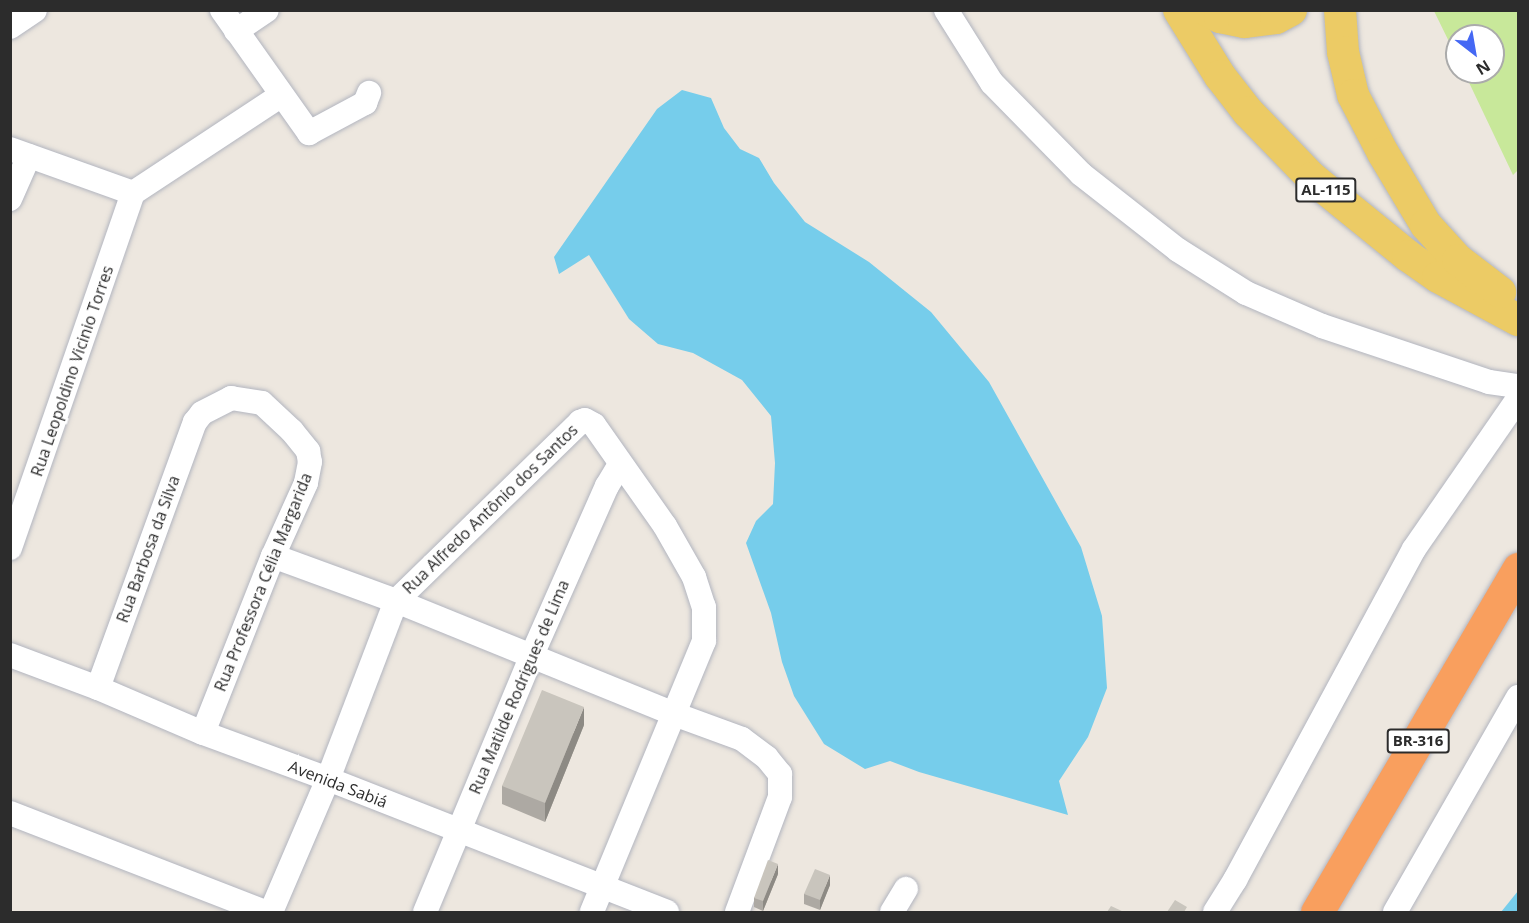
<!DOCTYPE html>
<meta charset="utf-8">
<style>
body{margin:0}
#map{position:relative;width:1529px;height:923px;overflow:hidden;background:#ede7df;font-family:"Open Sans",sans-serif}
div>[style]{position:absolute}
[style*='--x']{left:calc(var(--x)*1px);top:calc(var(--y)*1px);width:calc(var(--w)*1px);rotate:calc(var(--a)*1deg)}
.pitch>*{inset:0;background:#c8e89a}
.water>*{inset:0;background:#76cdeb}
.roads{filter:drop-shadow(0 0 2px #b2b5bf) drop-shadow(0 0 2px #b2b5bf)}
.minor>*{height:24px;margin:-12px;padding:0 12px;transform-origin:12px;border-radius:12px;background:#fff}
.major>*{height:32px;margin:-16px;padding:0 16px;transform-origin:16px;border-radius:16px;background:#eccb65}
.highway>*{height:33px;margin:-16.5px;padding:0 16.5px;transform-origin:16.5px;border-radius:16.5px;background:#f99f5e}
.wall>*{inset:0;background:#ada9a3}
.shaded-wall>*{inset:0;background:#8d8a84}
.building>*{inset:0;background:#c9c5bd}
span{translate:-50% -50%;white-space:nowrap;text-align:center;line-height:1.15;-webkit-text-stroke:5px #fff;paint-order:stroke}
.shield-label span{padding:2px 4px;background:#fff;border:2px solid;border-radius:4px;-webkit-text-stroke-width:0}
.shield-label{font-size:15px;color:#2c2c2c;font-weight:700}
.street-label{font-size:16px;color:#2c2c2c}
.frame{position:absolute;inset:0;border:12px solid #2c2c2c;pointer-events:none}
.north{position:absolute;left:1445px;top:24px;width:60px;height:60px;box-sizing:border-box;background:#fff;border:2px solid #ababab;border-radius:50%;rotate:149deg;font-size:16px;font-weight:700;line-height:24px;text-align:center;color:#2c2c2c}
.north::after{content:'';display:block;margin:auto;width:21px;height:27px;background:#4568f4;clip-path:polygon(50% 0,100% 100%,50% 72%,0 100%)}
</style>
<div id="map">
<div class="pitch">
<div style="clip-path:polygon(1434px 11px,1518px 11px,1518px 170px,1513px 175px,1464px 72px,1493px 72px,1493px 36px,1457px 36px,1457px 58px)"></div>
</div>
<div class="water">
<div style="clip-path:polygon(682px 90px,711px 98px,724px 128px,740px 149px,759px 158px,774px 183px,805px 222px,869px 262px,931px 312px,989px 382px,1081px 547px,1102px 616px,1107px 688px,1088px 737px,1059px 781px,1068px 815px,919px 772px,890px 761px,865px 769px,824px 744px,794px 696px,782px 662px,771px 613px,746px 543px,756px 521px,773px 504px,775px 463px,771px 416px,742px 380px,693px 353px,658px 344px,629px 319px,589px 255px,559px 274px,554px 257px,657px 109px)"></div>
<div style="clip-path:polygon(1518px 891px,1518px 912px,1501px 912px)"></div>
</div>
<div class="roads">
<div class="minor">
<div style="--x:222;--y:10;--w:151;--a:54.7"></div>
<div style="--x:309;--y:133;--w:64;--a:-28.2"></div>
<div style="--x:365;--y:103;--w:11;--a:-68"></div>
<div style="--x:946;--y:10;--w:86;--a:57.8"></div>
<div style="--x:992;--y:83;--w:127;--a:45.6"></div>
<div style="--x:1081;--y:174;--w:123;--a:38.1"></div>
<div style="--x:1178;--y:250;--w:80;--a:32.3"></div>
<div style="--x:1246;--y:293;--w:83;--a:23.5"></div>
<div style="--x:1322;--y:326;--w:176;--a:18.5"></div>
<div style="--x:1489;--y:382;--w:29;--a:8"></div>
<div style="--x:10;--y:27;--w:30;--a:-34"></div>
<div style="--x:236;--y:31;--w:37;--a:-34"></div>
<div style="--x:10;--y:149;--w:131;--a:19.7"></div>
<div style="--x:133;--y:193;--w:176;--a:-33.4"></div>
<div style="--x:10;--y:199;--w:47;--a:-66.2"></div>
<div style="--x:10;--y:548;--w:376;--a:-70.9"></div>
<div style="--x:273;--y:556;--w:131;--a:20.1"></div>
<div style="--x:396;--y:601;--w:300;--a:22.1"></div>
<div style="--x:674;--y:714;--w:72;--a:20.2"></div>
<div style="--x:742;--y:739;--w:31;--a:37"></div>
<div style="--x:767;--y:758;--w:21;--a:51"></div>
<div style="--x:780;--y:774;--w:23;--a:90"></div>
<div style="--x:780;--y:797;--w:123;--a:110.5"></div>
<div style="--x:10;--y:655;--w:94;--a:20.6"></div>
<div style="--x:98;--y:688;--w:114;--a:23.2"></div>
<div style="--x:203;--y:733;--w:133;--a:20.2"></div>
<div style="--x:328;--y:779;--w:364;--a:21.4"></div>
<div style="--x:98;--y:688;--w:283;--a:-70"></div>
<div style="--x:195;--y:422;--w:11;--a:-52"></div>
<div style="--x:202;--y:413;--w:33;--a:-27"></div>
<div style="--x:231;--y:398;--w:31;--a:9"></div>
<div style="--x:262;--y:403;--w:41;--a:43"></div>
<div style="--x:292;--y:431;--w:26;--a:51"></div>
<div style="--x:308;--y:451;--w:11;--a:80"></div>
<div style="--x:310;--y:462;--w:21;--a:101"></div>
<div style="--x:306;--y:483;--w:80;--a:114.3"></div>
<div style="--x:273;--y:556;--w:190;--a:111.6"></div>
<div style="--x:10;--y:813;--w:274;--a:21.2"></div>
<div style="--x:271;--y:912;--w:145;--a:-66.8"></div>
<div style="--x:328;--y:779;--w:191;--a:-69.1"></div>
<div style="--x:396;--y:601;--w:257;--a:-44.2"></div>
<div style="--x:580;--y:422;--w:5;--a:-22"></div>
<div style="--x:585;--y:420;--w:10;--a:29"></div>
<div style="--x:594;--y:425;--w:123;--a:54.9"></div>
<div style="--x:665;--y:526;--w:59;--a:60.4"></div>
<div style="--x:694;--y:577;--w:32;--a:72"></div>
<div style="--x:704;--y:607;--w:34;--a:90"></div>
<div style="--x:704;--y:641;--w:293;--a:112.5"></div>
<div style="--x:425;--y:912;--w:278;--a:-67.4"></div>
<div style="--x:532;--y:655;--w:185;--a:-66.1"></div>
<div style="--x:607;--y:486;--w:26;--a:-59"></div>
<div style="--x:892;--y:912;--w:27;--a:-59"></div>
<div style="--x:1215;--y:912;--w:38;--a:-58"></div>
<div style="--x:1235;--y:880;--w:376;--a:-61.6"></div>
<div style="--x:1414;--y:549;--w:183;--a:-55.3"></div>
<div style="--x:1395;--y:912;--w:248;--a:-60.2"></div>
</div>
<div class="major">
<div style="--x:1179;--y:10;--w:78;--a:58.2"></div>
<div style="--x:1220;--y:76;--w:46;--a:52.1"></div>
<div style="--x:1248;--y:112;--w:92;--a:45.9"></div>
<div style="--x:1312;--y:178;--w:124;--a:39.1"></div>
<div style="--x:1408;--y:256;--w:37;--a:35"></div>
<div style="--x:1438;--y:277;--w:91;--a:28.3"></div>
<div style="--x:1206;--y:10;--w:16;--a:27"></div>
<div style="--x:1220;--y:17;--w:25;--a:12"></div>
<div style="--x:1244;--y:22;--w:32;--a:-7"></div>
<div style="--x:1276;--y:18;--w:17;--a:-28"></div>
<div style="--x:1340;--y:10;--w:42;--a:85.9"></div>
<div style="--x:1343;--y:52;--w:44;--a:76.9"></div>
<div style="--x:1353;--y:95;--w:65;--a:62.7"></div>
<div style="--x:1383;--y:153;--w:84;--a:59.2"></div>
<div style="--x:1426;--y:225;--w:47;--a:47.6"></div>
<div style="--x:1458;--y:260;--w:53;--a:37.3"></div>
</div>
<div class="highway">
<div style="--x:1317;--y:912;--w:398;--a:-59.6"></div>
</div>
</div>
<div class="wall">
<div style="clip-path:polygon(584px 725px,545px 822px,502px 804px,502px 786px)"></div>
<div style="clip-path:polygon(778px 874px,763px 911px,754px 907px,754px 898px)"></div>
<div style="clip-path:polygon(830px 885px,820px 910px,804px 904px,804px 894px)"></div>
</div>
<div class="shaded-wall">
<div style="clip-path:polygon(584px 707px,584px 725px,545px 822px,545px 803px)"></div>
<div style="clip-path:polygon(778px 864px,778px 874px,763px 911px,763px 901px)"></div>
<div style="clip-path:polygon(830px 875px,830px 885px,820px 910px,820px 900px)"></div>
</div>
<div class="building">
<div style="clip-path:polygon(542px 690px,584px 707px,545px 803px,502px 786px)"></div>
<div style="clip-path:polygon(768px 860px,778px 864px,763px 901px,754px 898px)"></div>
<div style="clip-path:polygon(815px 869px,830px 875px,820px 900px,804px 894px)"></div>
<div style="clip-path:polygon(1175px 900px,1187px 907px,1184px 912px,1167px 912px)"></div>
<div style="clip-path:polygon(1111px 906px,1124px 912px,1107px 912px)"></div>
</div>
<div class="shield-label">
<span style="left:1326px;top:190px">AL-115</span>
<span style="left:1418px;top:741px">BR-316</span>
</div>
<div class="street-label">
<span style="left:72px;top:371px;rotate:-71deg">Rua Leopoldino Vicinio Torres</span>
<span style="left:490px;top:509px;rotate:-44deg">Rua Alfredo Antônio dos Santos</span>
<span style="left:148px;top:549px;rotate:-70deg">Rua Barbosa da Silva</span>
<span style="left:263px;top:582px;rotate:-68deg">Rua Professora Célia Margarida</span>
<span style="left:519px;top:687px;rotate:-67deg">Rua Matilde Rodrigues de Lima</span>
<span style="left:338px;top:784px;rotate:21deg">Avenida Sabiá</span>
</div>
<div class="frame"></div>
<div class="north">N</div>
</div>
